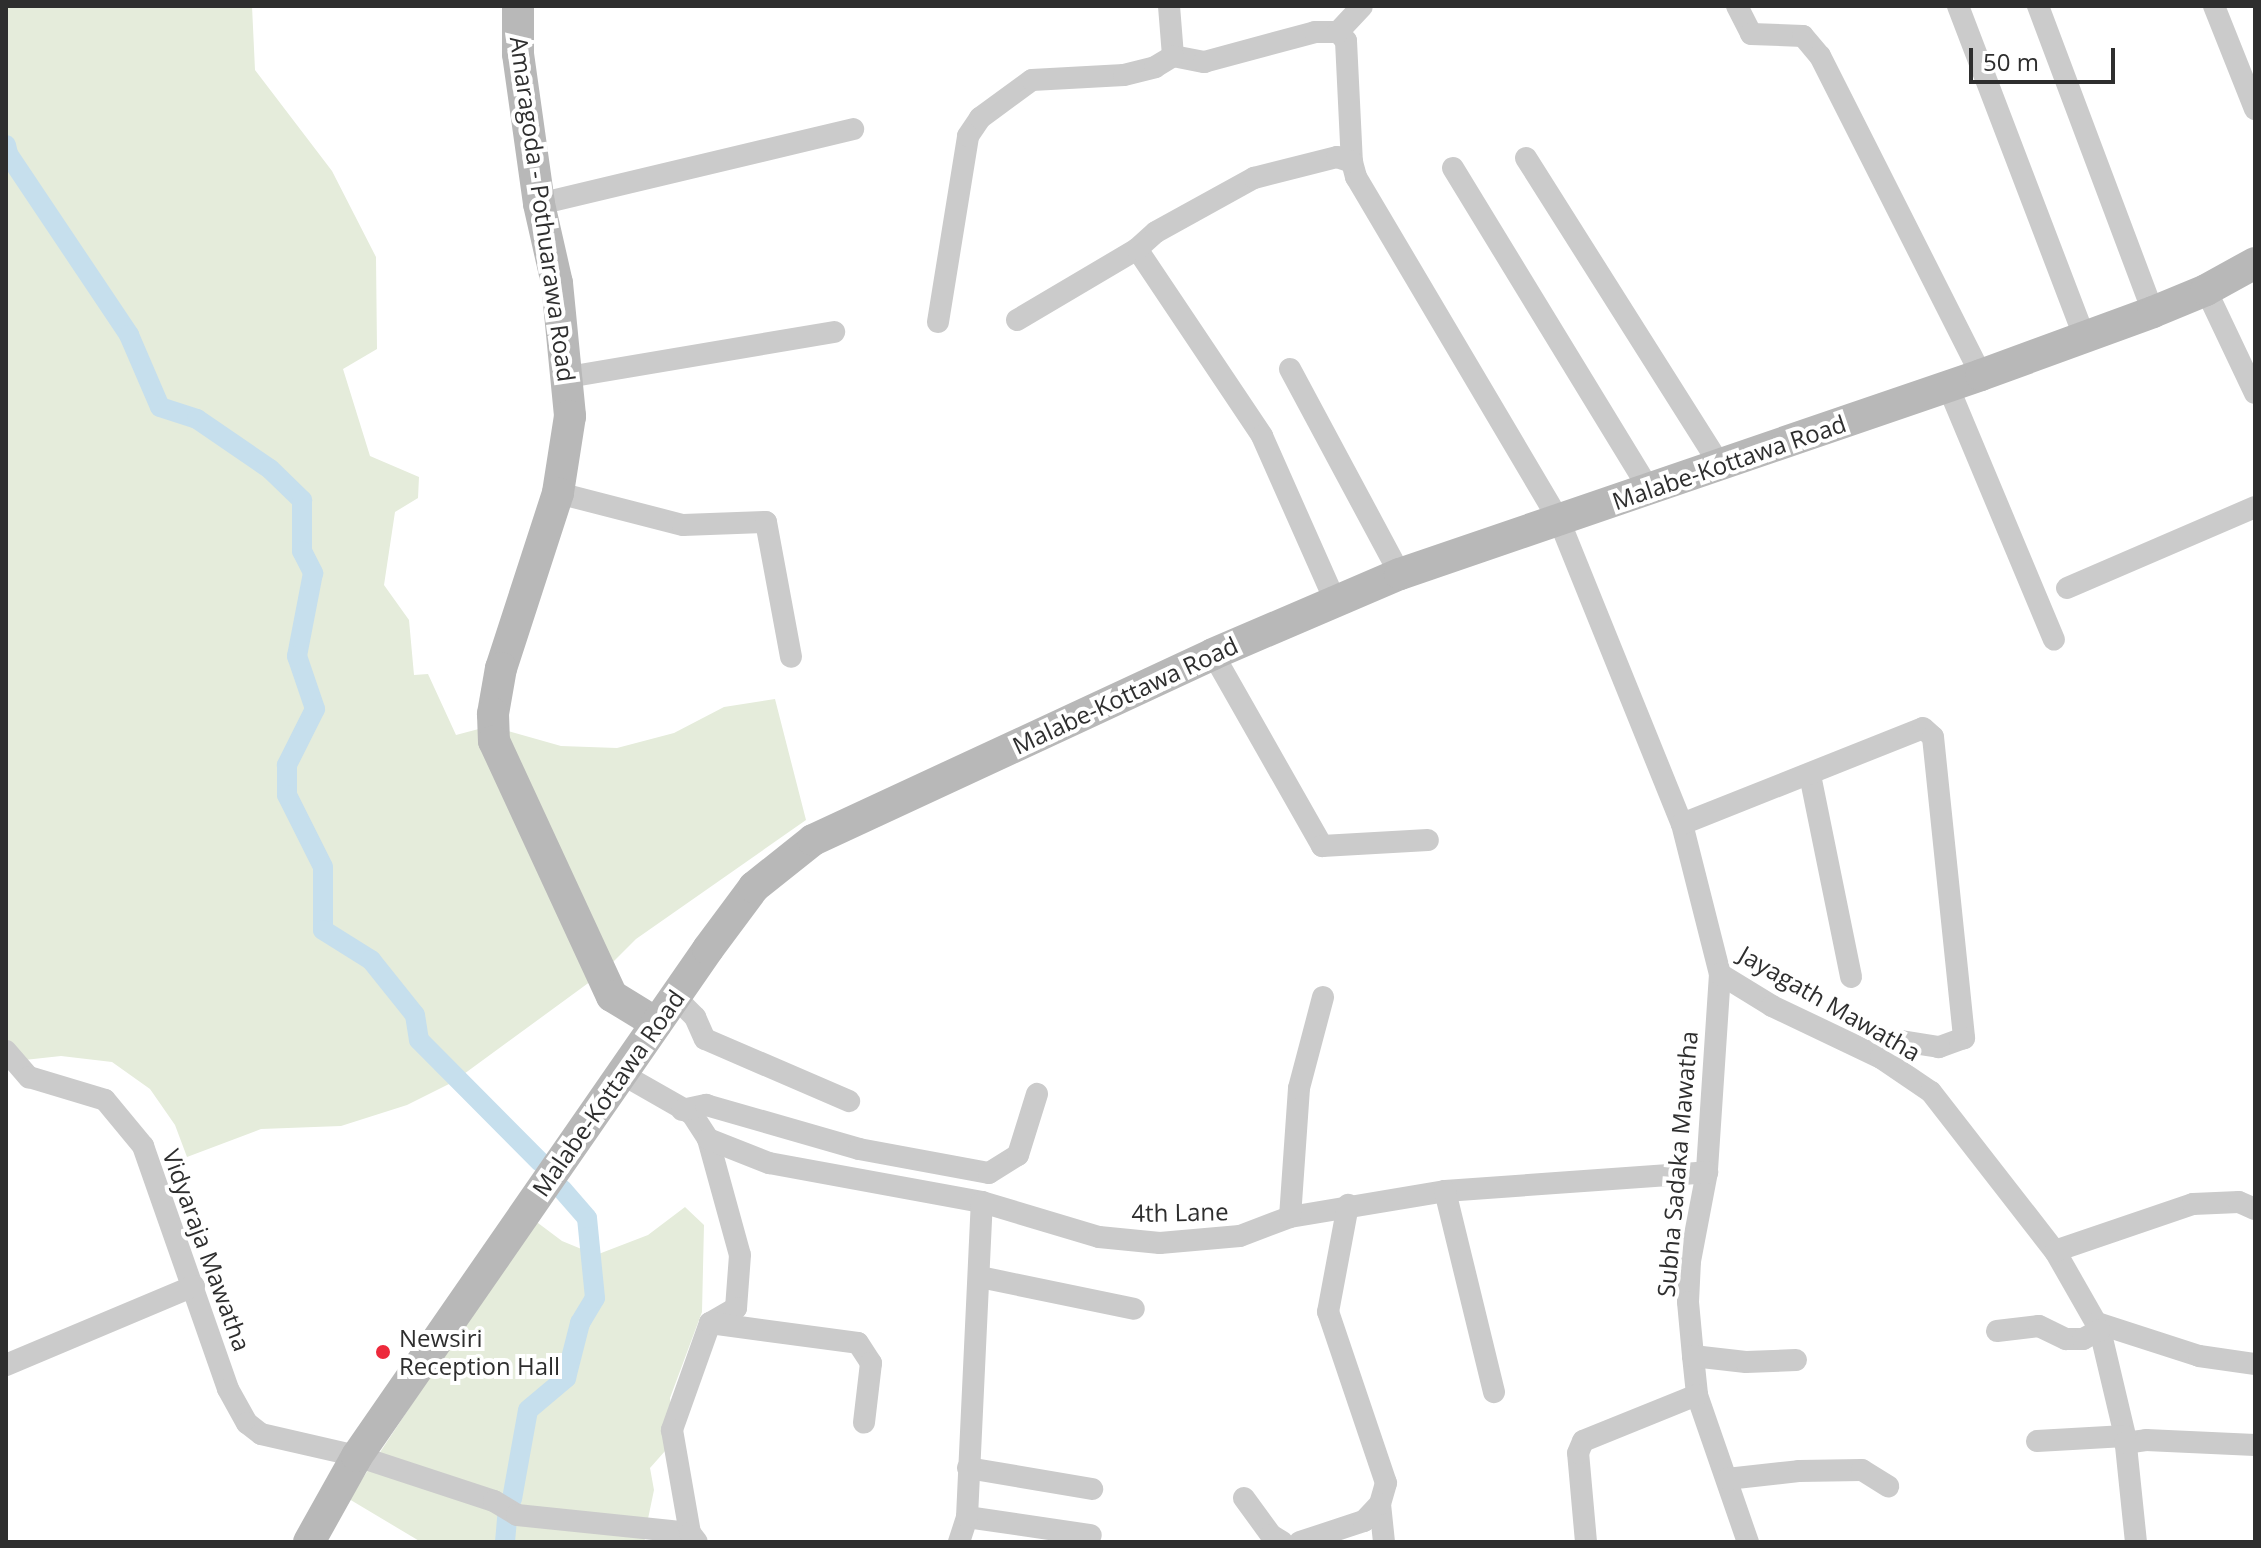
<!DOCTYPE html>
<style>
body{margin:0}
#map{position:relative;width:2261px;height:1548px;overflow:hidden;background:#fff;font-family:"Open Sans",sans-serif}
div>[style]{position:absolute}
[style*='--x']{left:calc(var(--x)*1px);top:calc(var(--y)*1px);width:calc(var(--w)*1px);rotate:calc(var(--a)*1deg)}
.green>*{inset:0;background:#e5ecdb}
.canal>*{height:20px;margin:-10px;padding:0 10px;transform-origin:10px;border-radius:10px;background:#c6dfed}
.street>*{height:22px;margin:-11px;padding:0 11px;transform-origin:11px;border-radius:11px;background:#cbcbcb}
.secondary>*{height:32px;margin:-16px;padding:0 16px;transform-origin:16px;border-radius:16px;background:#b8b8b8}
.dots>*{width:22px;height:22px;translate:-50% -50%;box-sizing:border-box;border:4px solid #fff;border-radius:50%}
span{translate:-50% -50%;white-space:nowrap;text-align:center;line-height:1.15;-webkit-text-stroke:8px #fff;paint-order:stroke}
.street-label{font-size:24px;color:#2e2e2e}
.poi-label{font-size:24px;color:#2e2e2e}
.left{translate:0 -50%;text-align:left}
.frame{position:absolute;inset:0;border:8px solid #2e2e2e;pointer-events:none}
.scale{position:absolute;left:1969px;top:48px;width:146px;height:36px;box-sizing:border-box;border:4px solid #2e2e2e;border-top:0;padding-left:10px;font-size:24px;line-height:28px;white-space:nowrap;color:#2e2e2e;-webkit-text-stroke:6px #fff;paint-order:stroke}
</style>
<div id="map">
<div class="green">
<div style="clip-path:polygon(6px 6px,252px 6px,255px 70px,332px 171px,376px 257px,377px 349px,343px 369px,370px 456px,419px 477px,418px 498px,395px 512px,384px 585px,409px 620px,414px 675px,428px 674px,456px 735px,490px 726px,561px 746px,617px 748px,674px 733px,724px 707px,775px 699px,806px 820px,636px 939px,602px 973px,453px 1082px,407px 1105px,341px 1126px,261px 1129px,187px 1157px,175px 1125px,150px 1089px,112px 1062px,61px 1056px,6px 1062px)"></div>
<div style="clip-path:polygon(685px 1207px,704px 1225px,702px 1312px,670px 1398px,673px 1442px,650px 1468px,654px 1490px,644px 1538px,646px 1542px,421px 1542px,349px 1499px,534px 1220px,562px 1241px,596px 1255px,648px 1235px)"></div>
</div>
<div class="canal">
<div style="--x:6;--y:145;--w:9;--a:77"></div>
<div style="--x:8;--y:154;--w:218;--a:56.2"></div>
<div style="--x:129;--y:335;--w:78;--a:66.7"></div>
<div style="--x:160;--y:407;--w:39;--a:18"></div>
<div style="--x:197;--y:419;--w:88;--a:34.4"></div>
<div style="--x:270;--y:469;--w:45;--a:44.1"></div>
<div style="--x:302;--y:500;--w:51;--a:90"></div>
<div style="--x:302;--y:551;--w:25;--a:63"></div>
<div style="--x:313;--y:573;--w:85;--a:100.9"></div>
<div style="--x:297;--y:656;--w:56;--a:71.2"></div>
<div style="--x:315;--y:709;--w:63;--a:116.6"></div>
<div style="--x:287;--y:765;--w:30;--a:90"></div>
<div style="--x:287;--y:795;--w:80;--a:63.4"></div>
<div style="--x:323;--y:867;--w:63;--a:90"></div>
<div style="--x:323;--y:930;--w:57;--a:32"></div>
<div style="--x:371;--y:960;--w:70;--a:51.3"></div>
<div style="--x:415;--y:1015;--w:25;--a:81"></div>
<div style="--x:419;--y:1040;--w:172;--a:45.2"></div>
<div style="--x:512;--y:1499;--w:90;--a:-79.8"></div>
<div style="--x:528;--y:1410;--w:50;--a:-40.1"></div>
<div style="--x:566;--y:1378;--w:57;--a:-75.7"></div>
<div style="--x:580;--y:1323;--w:29;--a:-59"></div>
<div style="--x:595;--y:1298;--w:80;--a:-95.7"></div>
<div style="--x:587;--y:1218;--w:38;--a:-131"></div>
<div style="--x:505;--y:1542;--w:25;--a:-85"></div>
</div>
<div class="street">
<div style="--x:1169;--y:6;--w:50;--a:85.4"></div>
<div style="--x:1173;--y:56;--w:32;--a:11"></div>
<div style="--x:1204;--y:62;--w:115;--a:-15.1"></div>
<div style="--x:1315;--y:32;--w:23;--a:0"></div>
<div style="--x:1338;--y:32;--w:12;--a:48"></div>
<div style="--x:1346;--y:41;--w:121;--a:87.2"></div>
<div style="--x:1352;--y:162;--w:16;--a:75"></div>
<div style="--x:1356;--y:177;--w:399;--a:59.4"></div>
<div style="--x:1559;--y:520;--w:328;--a:68"></div>
<div style="--x:1682;--y:824;--w:155;--a:75.8"></div>
<div style="--x:1720;--y:974;--w:198;--a:93.8"></div>
<div style="--x:1707;--y:1172;--w:91;--a:100.8"></div>
<div style="--x:1690;--y:1261;--w:41;--a:92.8"></div>
<div style="--x:1688;--y:1302;--w:54;--a:84.7"></div>
<div style="--x:1693;--y:1356;--w:39;--a:84"></div>
<div style="--x:1697;--y:1395;--w:156;--a:70.9"></div>
<div style="--x:1737;--y:6;--w:31;--a:63"></div>
<div style="--x:1751;--y:34;--w:52;--a:2.2"></div>
<div style="--x:1803;--y:36;--w:26;--a:50"></div>
<div style="--x:1820;--y:56;--w:357;--a:63.2"></div>
<div style="--x:1958;--y:6;--w:353;--a:69.1"></div>
<div style="--x:2038;--y:6;--w:327;--a:69.4"></div>
<div style="--x:2214;--y:6;--w:111;--a:68.3"></div>
<div style="--x:1338;--y:32;--w:35;--a:-47"></div>
<div style="--x:1526;--y:158;--w:365;--a:57.7"></div>
<div style="--x:1453;--y:168;--w:378;--a:58.6"></div>
<div style="--x:539;--y:204;--w:323;--a:-13.4"></div>
<div style="--x:1137;--y:249;--w:225;--a:56.2"></div>
<div style="--x:1262;--y:436;--w:180;--a:66.1"></div>
<div style="--x:2206;--y:290;--w:114;--a:64.6"></div>
<div style="--x:1017;--y:320;--w:139;--a:-30.6"></div>
<div style="--x:1137;--y:249;--w:25;--a:-42"></div>
<div style="--x:1156;--y:232;--w:112;--a:-28.9"></div>
<div style="--x:1254;--y:178;--w:86;--a:-14.2"></div>
<div style="--x:1337;--y:157;--w:16;--a:18"></div>
<div style="--x:938;--y:322;--w:188;--a:-80.8"></div>
<div style="--x:968;--y:136;--w:22;--a:-56"></div>
<div style="--x:980;--y:118;--w:64;--a:-36.2"></div>
<div style="--x:1032;--y:80;--w:92;--a:-3.1"></div>
<div style="--x:1124;--y:75;--w:32;--a:-14"></div>
<div style="--x:1155;--y:67;--w:21;--a:-31"></div>
<div style="--x:1290;--y:369;--w:233;--a:61.8"></div>
<div style="--x:568;--y:377;--w:270;--a:-9.6"></div>
<div style="--x:1947;--y:384;--w:277;--a:67.3"></div>
<div style="--x:558;--y:493;--w:129;--a:14.4"></div>
<div style="--x:683;--y:525;--w:83;--a:-2.1"></div>
<div style="--x:766;--y:522;--w:137;--a:79.5"></div>
<div style="--x:2067;--y:588;--w:205;--a:-23.3"></div>
<div style="--x:1213;--y:654;--w:221;--a:60.4"></div>
<div style="--x:1322;--y:846;--w:106;--a:-3.2"></div>
<div style="--x:1810;--y:775;--w:206;--a:78.5"></div>
<div style="--x:1682;--y:824;--w:259;--a:-21.7"></div>
<div style="--x:1923;--y:728;--w:13;--a:42"></div>
<div style="--x:1933;--y:737;--w:303;--a:84.1"></div>
<div style="--x:1964;--y:1038;--w:27;--a:160"></div>
<div style="--x:1939;--y:1047;--w:38;--a:-171"></div>
<div style="--x:1901;--y:1041;--w:15;--a:164"></div>
<div style="--x:1887;--y:1045;--w:14;--a:115"></div>
<div style="--x:1720;--y:974;--w:61;--a:31.6"></div>
<div style="--x:1772;--y:1006;--w:121;--a:25.5"></div>
<div style="--x:1881;--y:1058;--w:60;--a:34.2"></div>
<div style="--x:1931;--y:1092;--w:202;--a:52.1"></div>
<div style="--x:2055;--y:1251;--w:91;--a:60.3"></div>
<div style="--x:2100;--y:1330;--w:109;--a:76.7"></div>
<div style="--x:2125;--y:1436;--w:107;--a:84.1"></div>
<div style="--x:674;--y:996;--w:30;--a:45"></div>
<div style="--x:695;--y:1017;--w:24;--a:66"></div>
<div style="--x:705;--y:1039;--w:157;--a:23.3"></div>
<div style="--x:6;--y:1051;--w:35;--a:49"></div>
<div style="--x:29;--y:1077;--w:79;--a:16.8"></div>
<div style="--x:105;--y:1100;--w:60;--a:50.4"></div>
<div style="--x:143;--y:1146;--w:257;--a:70.7"></div>
<div style="--x:228;--y:1389;--w:39;--a:61"></div>
<div style="--x:247;--y:1423;--w:18;--a:38"></div>
<div style="--x:261;--y:1434;--w:98;--a:12.9"></div>
<div style="--x:357;--y:1456;--w:144;--a:18.2"></div>
<div style="--x:494;--y:1501;--w:27;--a:31"></div>
<div style="--x:517;--y:1515;--w:174;--a:5.9"></div>
<div style="--x:622;--y:1074;--w:81;--a:29.7"></div>
<div style="--x:692;--y:1114;--w:30;--a:57"></div>
<div style="--x:708;--y:1139;--w:120;--a:74.6"></div>
<div style="--x:740;--y:1255;--w:53;--a:94.3"></div>
<div style="--x:736;--y:1308;--w:30;--a:150"></div>
<div style="--x:710;--y:1323;--w:114;--a:109.6"></div>
<div style="--x:672;--y:1430;--w:105;--a:80.1"></div>
<div style="--x:690;--y:1533;--w:11;--a:52"></div>
<div style="--x:682;--y:1110;--w:25;--a:-12"></div>
<div style="--x:706;--y:1105;--w:159;--a:16"></div>
<div style="--x:859;--y:1149;--w:132;--a:10.5"></div>
<div style="--x:989;--y:1173;--w:34;--a:-32"></div>
<div style="--x:1018;--y:1155;--w:64;--a:-72.7"></div>
<div style="--x:708;--y:1139;--w:66;--a:21.5"></div>
<div style="--x:769;--y:1163;--w:217;--a:10.4"></div>
<div style="--x:982;--y:1202;--w:122;--a:16.7"></div>
<div style="--x:1099;--y:1237;--w:61;--a:5.6"></div>
<div style="--x:1160;--y:1243;--w:80;--a:-5"></div>
<div style="--x:1240;--y:1236;--w:53;--a:-20.8"></div>
<div style="--x:1290;--y:1217;--w:157;--a:-9.5"></div>
<div style="--x:1445;--y:1191;--w:263;--a:-4.1"></div>
<div style="--x:1445;--y:1191;--w:207;--a:76.3"></div>
<div style="--x:1290;--y:1217;--w:129;--a:-86"></div>
<div style="--x:1299;--y:1088;--w:94;--a:-75.2"></div>
<div style="--x:2055;--y:1251;--w:146;--a:-18.8"></div>
<div style="--x:2193;--y:1204;--w:46;--a:-2.5"></div>
<div style="--x:2239;--y:1202;--w:17;--a:24"></div>
<div style="--x:980;--y:1277;--w:157;--a:11.7"></div>
<div style="--x:710;--y:1323;--w:149;--a:7.7"></div>
<div style="--x:858;--y:1343;--w:24;--a:57"></div>
<div style="--x:871;--y:1363;--w:60;--a:96.7"></div>
<div style="--x:2097;--y:1323;--w:107;--a:17.9"></div>
<div style="--x:2199;--y:1356;--w:57;--a:8.1"></div>
<div style="--x:1997;--y:1331;--w:42;--a:-6.8"></div>
<div style="--x:2039;--y:1326;--w:30;--a:26"></div>
<div style="--x:2066;--y:1339;--w:17;--a:0"></div>
<div style="--x:2083;--y:1339;--w:19;--a:-28"></div>
<div style="--x:1693;--y:1356;--w:53;--a:6.5"></div>
<div style="--x:1746;--y:1362;--w:50;--a:-2.3"></div>
<div style="--x:6;--y:1365;--w:204;--a:-22.8"></div>
<div style="--x:2037;--y:1441;--w:88;--a:-3.3"></div>
<div style="--x:2125;--y:1443;--w:21;--a:-8"></div>
<div style="--x:2146;--y:1440;--w:109;--a:2.6"></div>
<div style="--x:968;--y:1468;--w:126;--a:9.6"></div>
<div style="--x:1727;--y:1479;--w:72;--a:-6.3"></div>
<div style="--x:1799;--y:1471;--w:63;--a:-0.9"></div>
<div style="--x:1862;--y:1470;--w:31;--a:32"></div>
<div style="--x:1244;--y:1498;--w:46;--a:53.9"></div>
<div style="--x:1271;--y:1535;--w:13;--a:32"></div>
<div style="--x:1380;--y:1504;--w:38;--a:84"></div>
<div style="--x:967;--y:1517;--w:125;--a:8.3"></div>
<div style="--x:959;--y:1542;--w:26;--a:-72"></div>
<div style="--x:967;--y:1517;--w:315;--a:-87.3"></div>
<div style="--x:1300;--y:1542;--w:67;--a:-18.2"></div>
<div style="--x:1364;--y:1521;--w:23;--a:-47"></div>
<div style="--x:1380;--y:1504;--w:22;--a:-74"></div>
<div style="--x:1386;--y:1483;--w:181;--a:-108.7"></div>
<div style="--x:1328;--y:1312;--w:109;--a:-79.4"></div>
<div style="--x:1586;--y:1542;--w:89;--a:-95.1"></div>
<div style="--x:1578;--y:1453;--w:13;--a:-67"></div>
<div style="--x:1583;--y:1441;--w:123;--a:-22"></div>
</div>
<div class="secondary">
<div style="--x:518;--y:6;--w:48;--a:90"></div>
<div style="--x:518;--y:54;--w:151;--a:82"></div>
<div style="--x:539;--y:204;--w:81;--a:77.2"></div>
<div style="--x:557;--y:283;--w:134;--a:84.4"></div>
<div style="--x:570;--y:416;--w:78;--a:98.9"></div>
<div style="--x:558;--y:493;--w:184;--a:108"></div>
<div style="--x:501;--y:668;--w:47;--a:99.9"></div>
<div style="--x:493;--y:714;--w:27;--a:88"></div>
<div style="--x:494;--y:741;--w:281;--a:65.2"></div>
<div style="--x:612;--y:996;--w:52;--a:31.5"></div>
<div style="--x:309;--y:1542;--w:98;--a:-60.8"></div>
<div style="--x:357;--y:1456;--w:617;--a:-55.3"></div>
<div style="--x:708;--y:949;--w:77;--a:-53.4"></div>
<div style="--x:754;--y:887;--w:75;--a:-38.5"></div>
<div style="--x:813;--y:840;--w:441;--a:-24.9"></div>
<div style="--x:1213;--y:654;--w:203;--a:-23.2"></div>
<div style="--x:1400;--y:574;--w:614;--a:-18.91"></div>
<div style="--x:1981;--y:375;--w:183;--a:-20.1"></div>
<div style="--x:2153;--y:312;--w:57;--a:-22.5"></div>
<div style="--x:2206;--y:290;--w:56;--a:-28.9"></div>
</div>
<div class="dots">
<div style="left:383px;top:1352px;background:#ed293b"></div>
</div>
<div class="street-label">
<span style="left:543px;top:209px;rotate:82deg">Amaragoda - Pothuarawa Road</span>
<span style="left:1729px;top:462px;rotate:-19deg">Malabe-Kottawa Road</span>
<span style="left:1125px;top:695px;rotate:-25deg">Malabe-Kottawa Road</span>
<span style="left:1830px;top:1003px;rotate:30deg">Jayagath Mawatha</span>
<span style="left:608px;top:1093px;rotate:-55deg">Malabe-Kottawa Road</span>
<span style="left:1677px;top:1164px;rotate:-85deg">Subha Sadaka Mawatha</span>
<span style="left:1180px;top:1212px;rotate:-1deg">4th Lane</span>
<span style="left:207px;top:1250px;rotate:70deg">Vidyaraja Mawatha</span>
</div>
<div class="poi-label">
<span class="left" style="left:399px;top:1352px">Newsiri<br>Reception Hall</span>
</div>
<div class="frame"></div>
<div class="scale">50 m</div>
</div>
